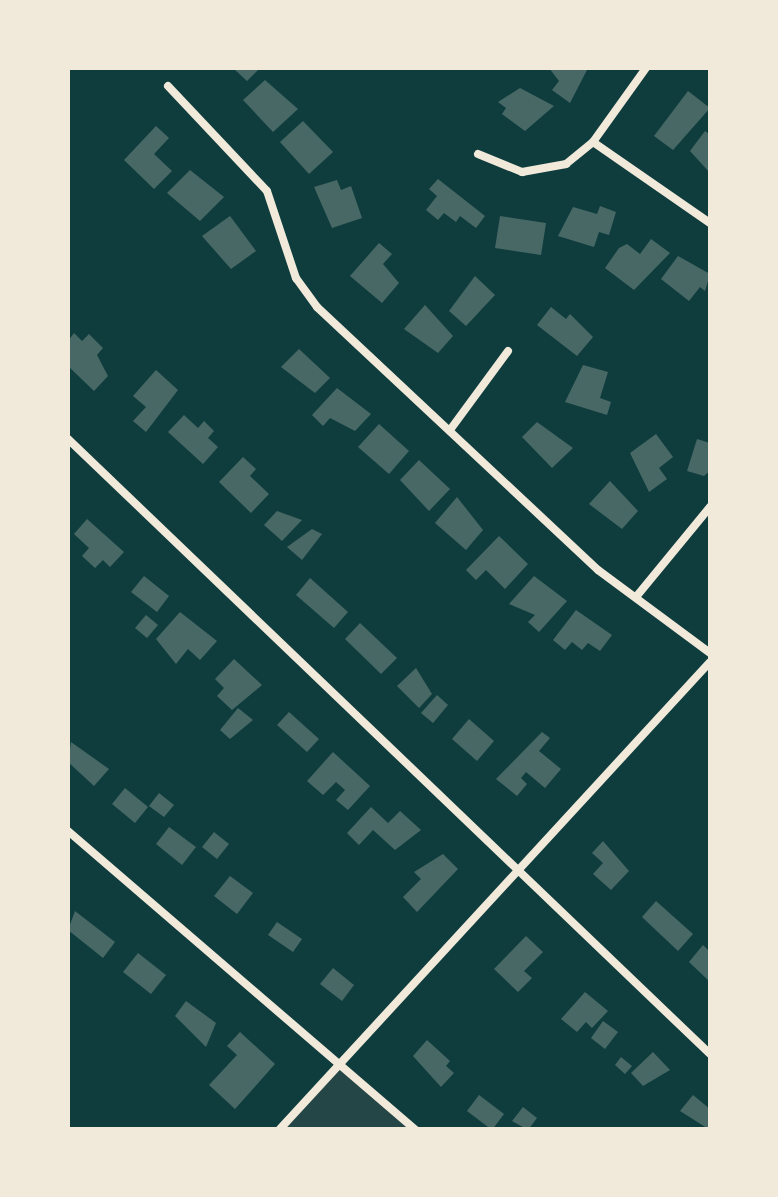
<!DOCTYPE html>
<style>
body{margin:0}
#map{position:relative;width:778px;height:1197px;overflow:hidden;background:#0f3d3e;font-family:"Varela Round",sans-serif}
div>[style]{position:absolute}
[style*='--x']{left:calc(var(--x)*1px);top:calc(var(--y)*1px);width:calc(var(--w)*1px);rotate:calc(var(--a)*1deg)}
.green>*{inset:0;background:#244646}
.building>*{inset:0;background:#486865}
.minor>*{height:8px;margin:-4px;padding:0 4px;transform-origin:4px;border-radius:4px;background:#f1e9da}
span{translate:-50% -50%;white-space:nowrap;text-align:center;line-height:1.15;-webkit-text-stroke:10px #f1e9da;paint-order:stroke}
.frame{position:absolute;inset:0;border:70px solid #f1e9da;pointer-events:none}
</style>
<div id="map">
<div class="green">
<div style="clip-path:polygon(340px 1064px,416px 1130px,279px 1130px)"></div>
</div>
<div class="building">
<div style="clip-path:polygon(233px 68px,260px 68px,247px 81px)"></div>
<div style="clip-path:polygon(549px 68px,588px 68px,570px 103px,552px 90px,559px 81px)"></div>
<div style="clip-path:polygon(265px 80px,298px 109px,273px 132px,243px 100px)"></div>
<div style="clip-path:polygon(520px 88px,554px 106px,525px 131px,502px 114px,506px 108px,498px 102px)"></div>
<div style="clip-path:polygon(688px 91px,710px 108px,673px 150px,654px 136px)"></div>
<div style="clip-path:polygon(303px 121px,333px 152px,309px 174px,280px 142px)"></div>
<div style="clip-path:polygon(156px 126px,169px 138px,154px 154px,172px 171px,154px 189px,124px 160px)"></div>
<div style="clip-path:polygon(705px 131px,710px 135px,710px 173px,690px 151px)"></div>
<div style="clip-path:polygon(190px 170px,224px 197px,200px 221px,167px 193px)"></div>
<div style="clip-path:polygon(438px 179px,485px 216px,476px 228px,460px 216px,456px 222px,444px 213px,438px 220px,426px 210px,437px 196px,429px 189px)"></div>
<div style="clip-path:polygon(337px 180px,341px 190px,351px 186px,362px 218px,332px 228px,314px 187px)"></div>
<div style="clip-path:polygon(600px 206px,616px 212px,609px 235px,599px 232px,594px 247px,558px 236px,573px 207px,597px 214px)"></div>
<div style="clip-path:polygon(230px 216px,256px 251px,231px 269px,202px 236px)"></div>
<div style="clip-path:polygon(500px 216px,546px 223px,541px 255px,495px 248px)"></div>
<div style="clip-path:polygon(651px 239px,670px 253px,634px 290px,605px 268px,619px 248px,627px 244px,640px 254px)"></div>
<div style="clip-path:polygon(379px 243px,392px 254px,383px 264px,399px 283px,382px 303px,350px 276px)"></div>
<div style="clip-path:polygon(678px 256px,710px 274px,705px 291px,700px 287px,689px 301px,661px 279px)"></div>
<div style="clip-path:polygon(475px 276px,495px 295px,466px 326px,449px 311px)"></div>
<div style="clip-path:polygon(425px 305px,453px 336px,438px 353px,404px 329px)"></div>
<div style="clip-path:polygon(551px 307px,566px 319px,570px 314px,593px 337px,577px 356px,537px 325px)"></div>
<div style="clip-path:polygon(74px 333px,82px 341px,89px 334px,103px 348px,97px 355px,108px 376px,94px 391px,68px 366px,68px 341px)"></div>
<div style="clip-path:polygon(299px 349px,330px 378px,315px 393px,281px 367px)"></div>
<div style="clip-path:polygon(583px 365px,608px 372px,600px 398px,611px 402px,607px 415px,565px 402px)"></div>
<div style="clip-path:polygon(156px 370px,178px 390px,146px 432px,133px 421px,146px 407px,133px 396px)"></div>
<div style="clip-path:polygon(337px 388px,371px 414px,355px 431px,330px 418px,323px 426px,312px 415px)"></div>
<div style="clip-path:polygon(184px 415px,198px 428px,204px 421px,214px 431px,208px 438px,218px 447px,203px 464px,168px 432px)"></div>
<div style="clip-path:polygon(537px 422px,573px 448px,552px 468px,522px 437px)"></div>
<div style="clip-path:polygon(379px 424px,409px 451px,389px 474px,358px 447px)"></div>
<div style="clip-path:polygon(656px 434px,673px 457px,659px 468px,667px 479px,649px 492px,630px 453px)"></div>
<div style="clip-path:polygon(697px 439px,710px 443px,710px 471px,704px 476px,687px 471px)"></div>
<div style="clip-path:polygon(243px 457px,256px 469px,250px 476px,269px 494px,251px 513px,219px 482px)"></div>
<div style="clip-path:polygon(419px 460px,450px 489px,429px 511px,400px 480px)"></div>
<div style="clip-path:polygon(610px 481px,638px 511px,622px 529px,589px 504px)"></div>
<div style="clip-path:polygon(457px 497px,483px 530px,466px 550px,435px 523px)"></div>
<div style="clip-path:polygon(277px 511px,302px 520px,282px 541px,264px 525px)"></div>
<div style="clip-path:polygon(87px 519px,124px 552px,110px 567px,103px 560px,95px 568px,82px 556px,89px 548px,74px 534px)"></div>
<div style="clip-path:polygon(312px 529px,322px 534px,302px 560px,287px 547px)"></div>
<div style="clip-path:polygon(499px 536px,528px 564px,505px 589px,486px 570px,476px 580px,466px 570px)"></div>
<div style="clip-path:polygon(144px 576px,169px 596px,157px 612px,131px 592px)"></div>
<div style="clip-path:polygon(534px 576px,567px 601px,539px 632px,528px 622px,535px 615px,509px 604px)"></div>
<div style="clip-path:polygon(310px 578px,348px 612px,334px 628px,296px 595px)"></div>
<div style="clip-path:polygon(576px 610px,612px 635px,600px 651px,588px 643px,582px 650px,572px 642px,565px 650px,553px 640px)"></div>
<div style="clip-path:polygon(180px 612px,217px 641px,200px 660px,188px 649px,176px 664px,156px 639px)"></div>
<div style="clip-path:polygon(146px 615px,158px 625px,147px 638px,135px 628px)"></div>
<div style="clip-path:polygon(360px 623px,397px 658px,381px 674px,345px 639px)"></div>
<div style="clip-path:polygon(234px 659px,262px 685px,232px 710px,217px 696px,224px 688px,215px 679px)"></div>
<div style="clip-path:polygon(416px 668px,432px 694px,419px 708px,397px 686px)"></div>
<div style="clip-path:polygon(437px 695px,448px 705px,433px 723px,421px 713px)"></div>
<div style="clip-path:polygon(238px 708px,253px 720px,230px 739px,220px 730px)"></div>
<div style="clip-path:polygon(289px 712px,319px 739px,307px 752px,277px 725px)"></div>
<div style="clip-path:polygon(469px 719px,494px 741px,477px 761px,452px 739px)"></div>
<div style="clip-path:polygon(542px 732px,550px 738px,539px 751px,561px 769px,545px 788px,526px 772px,521px 778px,527px 784px,517px 796px,496px 779px)"></div>
<div style="clip-path:polygon(71px 742px,109px 769px,94px 786px,68px 762px)"></div>
<div style="clip-path:polygon(333px 752px,370px 786px,348px 810px,336px 800px,345px 790px,336px 782px,323px 795px,307px 781px)"></div>
<div style="clip-path:polygon(125px 788px,148px 807px,135px 823px,112px 804px)"></div>
<div style="clip-path:polygon(159px 793px,174px 805px,164px 817px,149px 806px)"></div>
<div style="clip-path:polygon(371px 807px,388px 823px,400px 811px,421px 830px,395px 850px,373px 830px,359px 845px,347px 833px)"></div>
<div style="clip-path:polygon(169px 827px,196px 847px,182px 865px,156px 844px)"></div>
<div style="clip-path:polygon(214px 832px,229px 844px,217px 859px,202px 847px)"></div>
<div style="clip-path:polygon(603px 841px,629px 871px,611px 890px,593px 874px,603px 863px,592px 853px)"></div>
<div style="clip-path:polygon(443px 854px,458px 869px,417px 912px,403px 897px,421px 879px,414px 872px)"></div>
<div style="clip-path:polygon(230px 876px,253px 893px,237px 914px,214px 896px)"></div>
<div style="clip-path:polygon(656px 901px,693px 934px,678px 951px,642px 917px)"></div>
<div style="clip-path:polygon(75px 911px,115px 942px,103px 958px,68px 930px)"></div>
<div style="clip-path:polygon(277px 922px,302px 939px,293px 952px,268px 935px)"></div>
<div style="clip-path:polygon(526px 936px,543px 952px,524px 971px,532px 978px,518px 992px,494px 969px)"></div>
<div style="clip-path:polygon(703px 945px,710px 952px,710px 982px,689px 962px)"></div>
<div style="clip-path:polygon(138px 953px,166px 975px,151px 994px,123px 972px)"></div>
<div style="clip-path:polygon(333px 968px,354px 985px,342px 1001px,320px 984px)"></div>
<div style="clip-path:polygon(585px 992px,608px 1011px,592px 1028px,586px 1022px,577px 1032px,561px 1019px)"></div>
<div style="clip-path:polygon(186px 1001px,216px 1023px,206px 1047px,175px 1016px)"></div>
<div style="clip-path:polygon(603px 1021px,618px 1032px,605px 1049px,591px 1038px)"></div>
<div style="clip-path:polygon(240px 1032px,275px 1064px,235px 1109px,209px 1085px,237px 1055px,227px 1046px)"></div>
<div style="clip-path:polygon(427px 1040px,450px 1061px,446px 1066px,454px 1073px,441px 1087px,413px 1056px)"></div>
<div style="clip-path:polygon(653px 1052px,670px 1070px,643px 1086px,631px 1073px)"></div>
<div style="clip-path:polygon(621px 1057px,632px 1066px,625px 1074px,615px 1065px)"></div>
<div style="clip-path:polygon(479px 1095px,504px 1114px,492px 1130px,467px 1111px)"></div>
<div style="clip-path:polygon(693px 1095px,710px 1109px,710px 1130px,680px 1111px)"></div>
<div style="clip-path:polygon(523px 1107px,537px 1118px,528px 1130px,512px 1121px)"></div>
</div>
<div class="minor">
<div style="--x:168;--y:86;--w:144;--a:46.7"></div>
<div style="--x:267;--y:191;--w:92;--a:71.6"></div>
<div style="--x:296;--y:278;--w:36;--a:54"></div>
<div style="--x:317;--y:307;--w:385;--a:43.1"></div>
<div style="--x:598;--y:570;--w:139;--a:36.5"></div>
<div style="--x:593;--y:142;--w:142;--a:34.7"></div>
<div style="--x:478;--y:154;--w:48;--a:22.2"></div>
<div style="--x:522;--y:172;--w:45;--a:-10.3"></div>
<div style="--x:566;--y:164;--w:35;--a:-39"></div>
<div style="--x:593;--y:142;--w:91;--a:-54.4"></div>
<div style="--x:450;--y:430;--w:98;--a:-53.7"></div>
<div style="--x:68;--y:439;--w:889;--a:43.77"></div>
<div style="--x:636;--y:597;--w:117;--a:-50.6"></div>
<div style="--x:68;--y:831;--w:459;--a:40.7"></div>
<div style="--x:279;--y:1130;--w:636;--a:-47.36"></div>
</div>
<div class="frame"></div>
</div>
